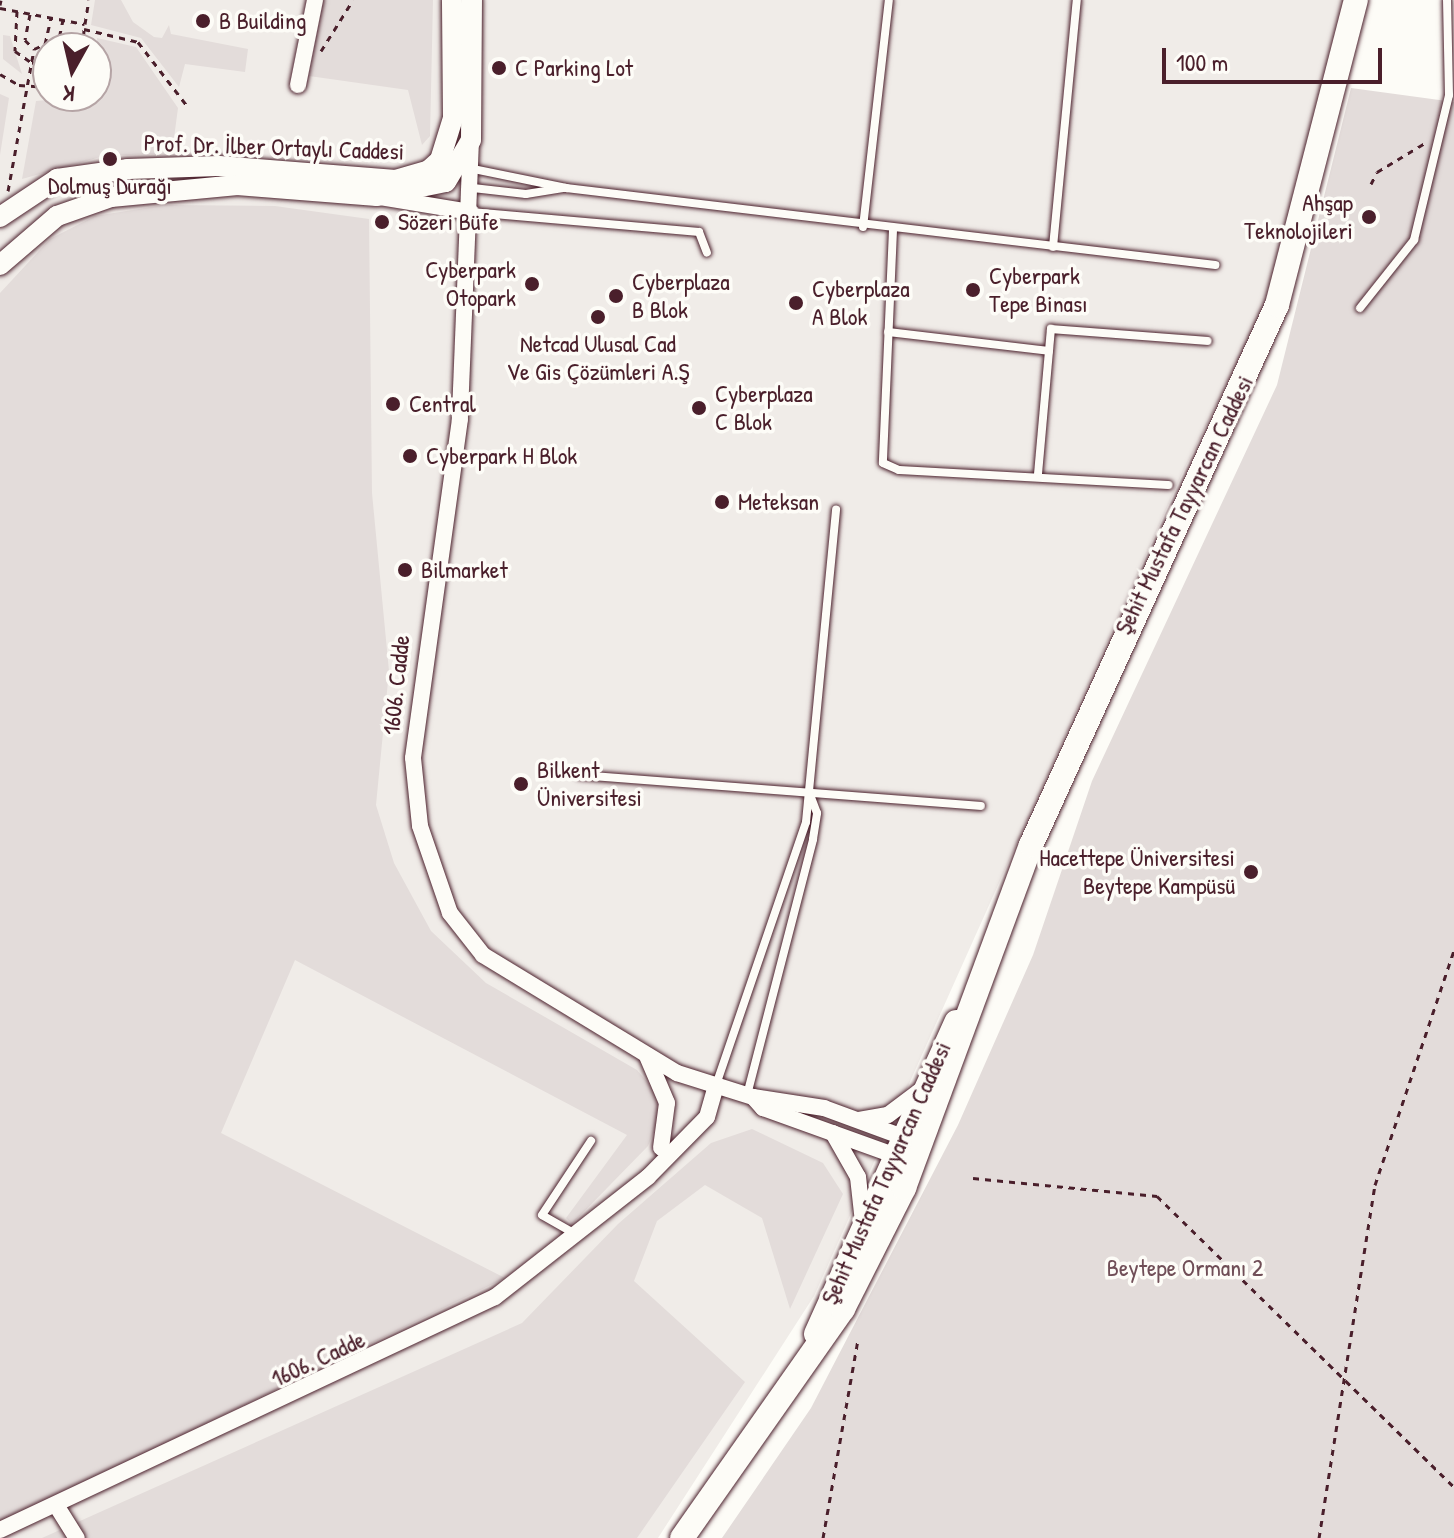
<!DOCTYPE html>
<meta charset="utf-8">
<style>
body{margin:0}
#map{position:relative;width:1454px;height:1538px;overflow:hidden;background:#fdfcf7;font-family:"Patrick Hand",sans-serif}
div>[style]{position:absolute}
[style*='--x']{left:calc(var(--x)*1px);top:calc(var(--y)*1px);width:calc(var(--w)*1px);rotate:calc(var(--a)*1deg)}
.built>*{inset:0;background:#f0ece8}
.green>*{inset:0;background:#e3dcda}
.path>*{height:3px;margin-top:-1.5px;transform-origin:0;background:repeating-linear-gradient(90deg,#4a1f2b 0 6px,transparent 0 12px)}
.roads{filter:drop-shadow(0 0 2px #4a1f2b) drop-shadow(0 0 2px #4a1f2b)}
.service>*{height:8px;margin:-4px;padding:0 4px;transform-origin:4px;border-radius:4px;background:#fdfcf7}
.minor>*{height:16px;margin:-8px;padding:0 8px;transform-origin:8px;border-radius:8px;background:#fdfcf7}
.tertiary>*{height:20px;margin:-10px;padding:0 10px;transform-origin:10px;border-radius:10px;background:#fdfcf7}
.secondary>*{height:24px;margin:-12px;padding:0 12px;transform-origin:12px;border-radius:12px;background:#fdfcf7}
.dots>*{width:22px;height:22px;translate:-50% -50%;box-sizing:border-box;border:4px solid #fdfcf7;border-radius:50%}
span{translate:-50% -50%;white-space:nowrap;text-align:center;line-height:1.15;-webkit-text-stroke:7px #fdfcf7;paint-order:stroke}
.poi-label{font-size:24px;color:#4a1f2b}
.left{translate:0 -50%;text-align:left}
.right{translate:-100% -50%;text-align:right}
.street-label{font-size:24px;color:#4a1f2b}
.park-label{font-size:24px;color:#704e57}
.north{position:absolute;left:32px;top:32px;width:80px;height:80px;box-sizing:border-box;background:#fdfcf7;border:2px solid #b5a4a5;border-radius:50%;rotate:188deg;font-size:22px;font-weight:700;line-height:32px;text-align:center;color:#4a1f2b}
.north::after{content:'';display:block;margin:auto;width:28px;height:36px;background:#4a1f2b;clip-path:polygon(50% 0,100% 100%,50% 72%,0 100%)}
.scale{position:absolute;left:1162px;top:48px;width:220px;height:36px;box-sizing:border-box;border:4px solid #4a1f2b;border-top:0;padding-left:10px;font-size:24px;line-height:28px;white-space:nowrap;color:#4a1f2b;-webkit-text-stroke:6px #fdfcf7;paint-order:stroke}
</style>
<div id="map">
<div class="built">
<div style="clip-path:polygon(evenodd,0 0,1347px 0,1279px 278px,1183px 472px,814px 1296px,658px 1538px,0 1538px,0 0,48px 48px,96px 48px,96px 96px,48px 96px,48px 48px)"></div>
</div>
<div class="green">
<div style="clip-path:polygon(95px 0,121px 0,133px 22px,154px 37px,162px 38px,169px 25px,171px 34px,248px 49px,245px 72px,185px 64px,179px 87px,141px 38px,91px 25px)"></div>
<div style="clip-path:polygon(323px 0,433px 0,430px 136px,422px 145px,408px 90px,309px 76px)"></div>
<div style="clip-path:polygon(3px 35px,10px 36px,22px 74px,3px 59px)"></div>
<div style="clip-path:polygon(97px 38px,136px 47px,178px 108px,172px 153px,104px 156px,22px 179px,36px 101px,96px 96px)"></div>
<div style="clip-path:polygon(1351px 88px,1454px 102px,1454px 1538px,722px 1538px,811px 1408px,958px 1125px,1033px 955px,1092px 781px,1277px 385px)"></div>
<div style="clip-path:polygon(0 94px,9px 98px,0 155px)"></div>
<div style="clip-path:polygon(164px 205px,275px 206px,369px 219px,372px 493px,389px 671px,376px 805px,394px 863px,431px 931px,486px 983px,637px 1070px,655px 1091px,659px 1119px,648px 1146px,572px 1224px,566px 1218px,627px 1135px,295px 960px,221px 1133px,505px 1278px,0 1524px,0 293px,50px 239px,95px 216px)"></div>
<div style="clip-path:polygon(752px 1129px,823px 1163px,843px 1194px,790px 1309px,762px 1218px,705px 1185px,657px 1221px,634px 1281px,745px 1382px,637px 1538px,42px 1538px,522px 1323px,618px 1224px,711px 1143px)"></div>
</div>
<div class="path">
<div style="--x:0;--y:5;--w:5;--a:-79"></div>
<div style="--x:0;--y:8;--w:86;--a:10.7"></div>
<div style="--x:85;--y:24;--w:24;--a:-81"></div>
<div style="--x:17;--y:11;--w:40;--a:92.9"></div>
<div style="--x:15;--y:51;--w:21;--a:35"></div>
<div style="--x:32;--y:63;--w:16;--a:-14"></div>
<div style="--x:30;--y:14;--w:26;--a:101"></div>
<div style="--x:25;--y:40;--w:13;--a:45"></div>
<div style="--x:34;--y:49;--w:12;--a:-24"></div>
<div style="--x:45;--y:44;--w:27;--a:-77"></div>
<div style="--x:84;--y:29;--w:56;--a:13.5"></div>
<div style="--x:138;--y:42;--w:82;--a:52.4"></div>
<div style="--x:57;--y:48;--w:29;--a:-78"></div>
<div style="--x:83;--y:48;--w:20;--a:-87"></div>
<div style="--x:321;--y:51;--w:60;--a:-57.9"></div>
<div style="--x:0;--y:74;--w:22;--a:30"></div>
<div style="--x:19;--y:85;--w:29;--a:4"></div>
<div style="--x:1371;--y:184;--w:13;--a:-63"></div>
<div style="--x:1377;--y:172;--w:56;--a:-31.1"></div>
<div style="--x:8;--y:191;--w:144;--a:-79.6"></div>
<div style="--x:973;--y:1178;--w:185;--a:5.6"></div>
<div style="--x:1157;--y:1196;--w:416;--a:44.4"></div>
<div style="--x:823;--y:1538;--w:202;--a:-80"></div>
<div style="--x:1319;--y:1538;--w:357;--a:-81"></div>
<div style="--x:1375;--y:1185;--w:248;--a:-71.4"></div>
</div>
<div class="roads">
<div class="service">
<div style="--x:473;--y:169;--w:95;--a:11.5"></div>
<div style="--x:566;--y:188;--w:654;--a:6.77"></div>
<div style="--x:473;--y:188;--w:53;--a:6.5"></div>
<div style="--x:526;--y:194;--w:39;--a:-9"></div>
<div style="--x:471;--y:212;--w:229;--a:5"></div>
<div style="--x:699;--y:232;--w:22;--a:69"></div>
<div style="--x:863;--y:227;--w:228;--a:-83.5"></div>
<div style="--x:893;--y:230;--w:233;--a:92.5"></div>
<div style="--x:883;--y:463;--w:17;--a:24"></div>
<div style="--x:899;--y:470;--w:270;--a:3.2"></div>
<div style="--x:1053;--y:247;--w:248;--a:-84.5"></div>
<div style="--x:1360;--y:308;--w:87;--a:-51.5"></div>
<div style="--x:1414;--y:240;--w:149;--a:-76.4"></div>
<div style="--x:1449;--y:95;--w:95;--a:-91.2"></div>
<div style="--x:888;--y:332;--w:162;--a:6.7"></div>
<div style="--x:1038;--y:474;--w:146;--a:-84.9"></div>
<div style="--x:1051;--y:329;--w:157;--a:4.4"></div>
<div style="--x:580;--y:775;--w:402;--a:4.4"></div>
<div style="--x:716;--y:1085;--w:278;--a:-71.1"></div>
<div style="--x:806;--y:822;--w:314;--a:-84.5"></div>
<div style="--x:747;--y:1095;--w:264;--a:-75.5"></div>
<div style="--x:813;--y:839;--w:26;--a:-81"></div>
<div style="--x:817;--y:813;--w:19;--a:-111"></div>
<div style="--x:577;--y:1235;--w:40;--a:-150.3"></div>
<div style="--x:542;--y:1215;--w:89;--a:-56.5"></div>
</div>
<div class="minor">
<div style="--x:298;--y:85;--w:87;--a:-78.7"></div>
<div style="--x:471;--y:140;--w:279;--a:92.3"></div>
<div style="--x:460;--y:419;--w:342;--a:97.9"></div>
<div style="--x:413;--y:758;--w:68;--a:84.1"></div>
<div style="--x:420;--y:826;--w:92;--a:71"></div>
<div style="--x:450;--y:913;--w:53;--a:51.8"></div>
<div style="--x:483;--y:955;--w:227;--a:31.3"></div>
<div style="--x:677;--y:1073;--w:80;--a:17.5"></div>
<div style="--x:753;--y:1097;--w:72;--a:8.8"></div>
<div style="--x:824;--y:1108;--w:84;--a:20.2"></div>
<div style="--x:379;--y:197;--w:93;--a:9.3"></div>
<div style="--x:647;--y:1056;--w:51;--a:66.9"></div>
<div style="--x:667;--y:1103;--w:45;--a:97.6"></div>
<div style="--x:753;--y:1097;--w:15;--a:48"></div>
<div style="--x:763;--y:1108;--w:141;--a:19.8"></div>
<div style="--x:859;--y:1120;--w:29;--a:-10"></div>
<div style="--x:888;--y:1115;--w:40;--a:-37"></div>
<div style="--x:833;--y:1133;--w:51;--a:60.4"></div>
<div style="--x:858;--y:1177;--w:45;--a:83.7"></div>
<div style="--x:56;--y:1505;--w:39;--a:58"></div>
<div style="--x:0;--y:1530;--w:547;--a:-25.21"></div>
<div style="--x:495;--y:1297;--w:194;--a:-38.1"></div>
<div style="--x:648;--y:1177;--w:84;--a:-45.5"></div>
<div style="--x:707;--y:1117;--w:33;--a:-74"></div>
</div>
<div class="tertiary">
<div style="--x:0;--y:217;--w:69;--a:-33.7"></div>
<div style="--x:57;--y:179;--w:72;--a:-8"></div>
<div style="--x:128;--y:169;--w:91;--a:-1.9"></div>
<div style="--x:219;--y:166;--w:177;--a:4.5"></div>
<div style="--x:395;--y:180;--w:35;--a:-16"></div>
<div style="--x:429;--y:170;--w:15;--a:-42"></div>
<div style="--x:440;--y:160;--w:44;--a:-72.8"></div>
<div style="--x:453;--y:118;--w:118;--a:-90.5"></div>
<div style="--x:0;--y:265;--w:75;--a:-40.7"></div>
<div style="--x:57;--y:216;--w:57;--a:-19.4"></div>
<div style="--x:111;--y:197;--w:127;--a:-5.4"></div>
<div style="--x:237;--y:185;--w:140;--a:4.5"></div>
<div style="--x:377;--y:196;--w:70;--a:-11.5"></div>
<div style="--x:446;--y:182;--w:49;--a:-59.2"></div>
<div style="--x:471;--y:140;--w:140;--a:-89.6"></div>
</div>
<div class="secondary">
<div style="--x:816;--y:1334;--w:342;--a:-65.8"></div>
<div style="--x:682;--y:1538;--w:280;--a:-54.9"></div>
<div style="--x:843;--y:1309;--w:136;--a:-63.2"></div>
<div style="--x:904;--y:1188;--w:366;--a:-69.7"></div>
<div style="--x:1031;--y:845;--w:593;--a:-65.51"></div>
<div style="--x:1277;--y:305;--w:315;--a:-75.5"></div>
</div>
</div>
<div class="dots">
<div style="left:203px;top:21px;background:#4a1f2b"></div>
<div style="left:499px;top:68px;background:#4a1f2b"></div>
<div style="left:110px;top:159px;background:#4a1f2b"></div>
<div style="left:1369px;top:217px;background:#4a1f2b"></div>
<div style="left:382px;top:222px;background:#4a1f2b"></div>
<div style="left:532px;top:284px;background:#4a1f2b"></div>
<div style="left:973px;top:290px;background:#4a1f2b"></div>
<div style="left:616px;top:296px;background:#4a1f2b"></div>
<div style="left:796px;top:303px;background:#4a1f2b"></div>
<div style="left:598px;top:317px;background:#4a1f2b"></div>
<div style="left:393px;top:404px;background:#4a1f2b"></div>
<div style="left:699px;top:408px;background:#4a1f2b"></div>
<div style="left:410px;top:456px;background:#4a1f2b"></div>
<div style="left:722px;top:502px;background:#4a1f2b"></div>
<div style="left:405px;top:570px;background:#4a1f2b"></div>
<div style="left:521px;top:784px;background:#4a1f2b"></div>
<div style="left:1251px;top:872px;background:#4a1f2b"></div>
</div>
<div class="poi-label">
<span class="left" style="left:219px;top:21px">B Building</span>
<span class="left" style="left:515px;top:68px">C Parking Lot</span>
<span style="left:110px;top:186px">Dolmuş Durağı</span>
<span class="right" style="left:1353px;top:217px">Ahşap<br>Teknolojileri</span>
<span class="left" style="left:398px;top:222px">Sözeri Büfe</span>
<span class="right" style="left:516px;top:284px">Cyberpark<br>Otopark</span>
<span class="left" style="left:989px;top:290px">Cyberpark<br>Tepe Binası</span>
<span class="left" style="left:632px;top:296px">Cyberplaza<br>B Blok</span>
<span class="left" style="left:812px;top:303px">Cyberplaza<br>A Blok</span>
<span style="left:598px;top:358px">Netcad Ulusal Cad<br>Ve Gis Çözümleri A.Ş</span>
<span class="left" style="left:715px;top:408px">Cyberplaza<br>C Blok</span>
<span class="left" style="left:409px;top:404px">Central</span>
<span class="left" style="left:426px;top:456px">Cyberpark H Blok</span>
<span class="left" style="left:738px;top:502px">Meteksan</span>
<span class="left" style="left:421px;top:570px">Bilmarket</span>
<span class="left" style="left:537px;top:784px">Bilkent<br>Üniversitesi</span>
<span class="right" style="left:1235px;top:872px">Hacettepe Üniversitesi<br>Beytepe Kampüsü</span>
</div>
<div class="street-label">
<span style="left:274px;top:147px;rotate:2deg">Prof. Dr. İlber Ortaylı Caddesi</span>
<span style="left:1184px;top:505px;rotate:-64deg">Şehit Mustafa Tayyarcan Caddesi</span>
<span style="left:396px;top:685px;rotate:-84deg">1606. Cadde</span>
<span style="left:886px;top:1173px;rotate:-66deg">Şehit Mustafa Tayyarcan Caddesi</span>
<span style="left:318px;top:1359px;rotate:-25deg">1606. Cadde</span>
</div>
<div class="park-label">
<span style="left:1185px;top:1268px">Beytepe Ormanı 2</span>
</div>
<div class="north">K</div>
<div class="scale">100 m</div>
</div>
